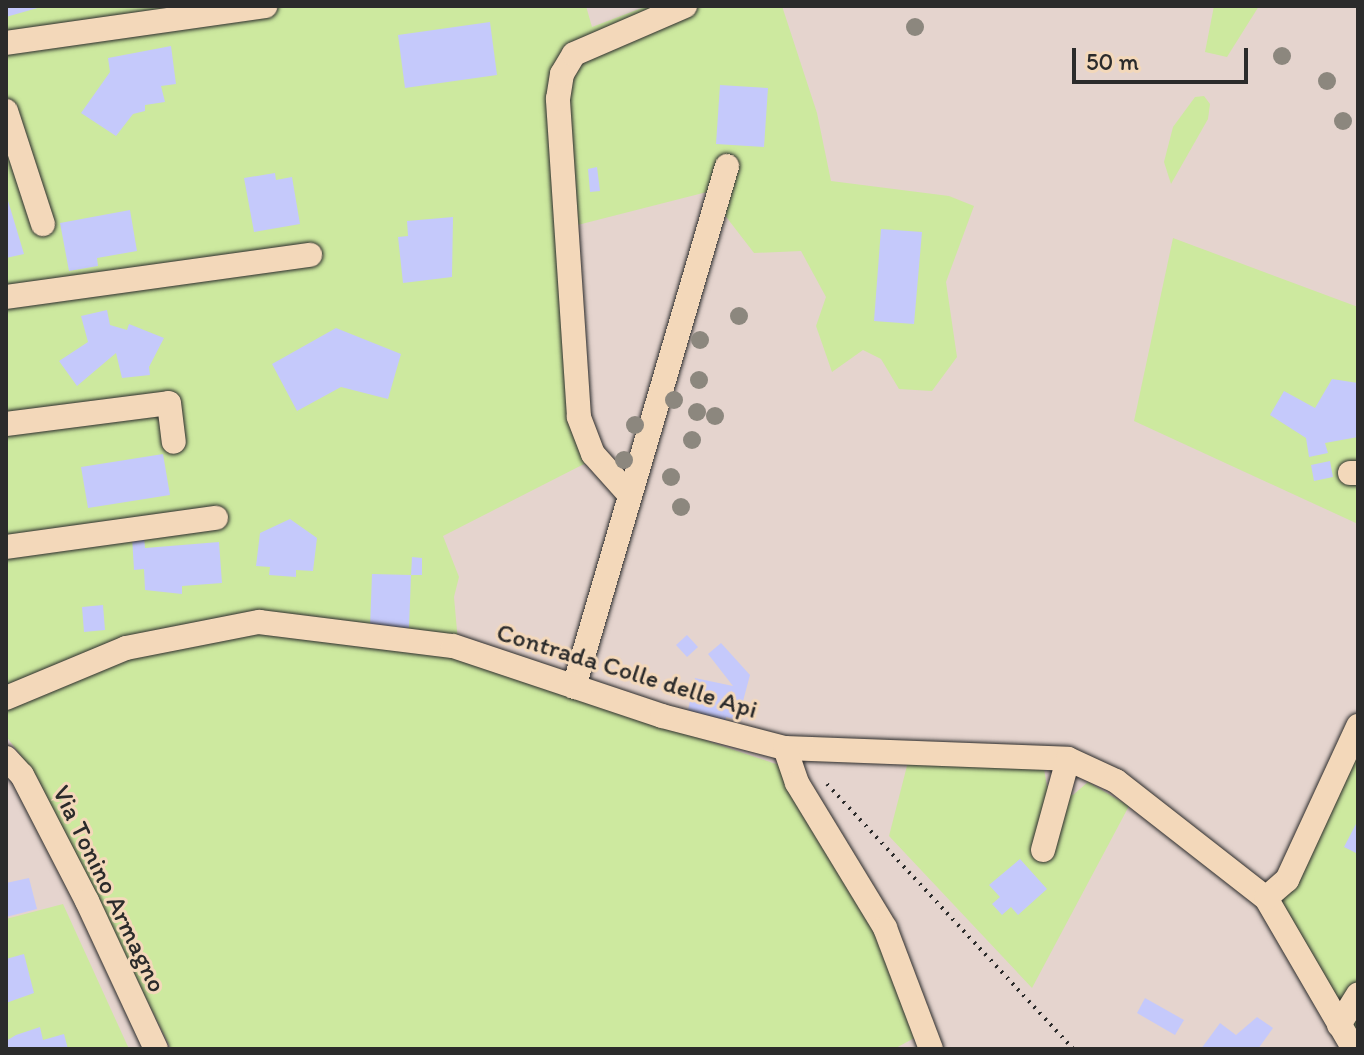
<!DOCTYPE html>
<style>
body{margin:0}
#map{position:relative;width:1364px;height:1055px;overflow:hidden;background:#e5d4ce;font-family:Itim,sans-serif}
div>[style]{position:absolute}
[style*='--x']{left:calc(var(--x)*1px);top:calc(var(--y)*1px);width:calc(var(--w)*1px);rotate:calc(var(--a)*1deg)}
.green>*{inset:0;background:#cde99f}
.building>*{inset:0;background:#c5c9fb}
.path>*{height:4px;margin-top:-2px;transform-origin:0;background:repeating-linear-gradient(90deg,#2b2b2b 0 2px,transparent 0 8px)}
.roads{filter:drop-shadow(0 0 2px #2b2b2b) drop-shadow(0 0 2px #2b2b2b)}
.minor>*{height:24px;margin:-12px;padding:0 12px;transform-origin:12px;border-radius:12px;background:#f3d8ba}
.trees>*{width:18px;height:18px;margin:-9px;border-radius:50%;background:#8c877e}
span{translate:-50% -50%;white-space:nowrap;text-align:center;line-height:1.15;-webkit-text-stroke:6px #f3d8ba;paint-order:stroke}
.street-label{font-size:26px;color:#2b2b2b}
.frame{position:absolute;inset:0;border:8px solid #2b2b2b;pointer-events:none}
.scale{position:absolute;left:1072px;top:48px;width:176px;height:36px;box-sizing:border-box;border:4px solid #2b2b2b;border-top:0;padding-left:10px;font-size:24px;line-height:28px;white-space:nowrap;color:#2b2b2b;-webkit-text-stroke:6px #f3d8ba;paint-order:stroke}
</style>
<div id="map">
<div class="green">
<div style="clip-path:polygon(6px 6px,586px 6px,592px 27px,647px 6px,782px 6px,817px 113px,831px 181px,949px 196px,974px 206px,946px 282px,957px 357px,932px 391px,899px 389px,881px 359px,863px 350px,832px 372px,816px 326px,826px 297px,801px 251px,754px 253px,707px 192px,558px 230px,586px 463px,443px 536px,459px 577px,454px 597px,458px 642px,259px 620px,6px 687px)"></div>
<div style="clip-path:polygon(1214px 6px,1259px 6px,1227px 57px,1205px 52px)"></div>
<div style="clip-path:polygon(1204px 96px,1210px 104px,1208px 119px,1171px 184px,1164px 162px,1173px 127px,1195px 97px)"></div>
<div style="clip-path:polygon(1173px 238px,1358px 307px,1358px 524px,1134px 421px)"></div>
<div style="clip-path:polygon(262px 632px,449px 654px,782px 766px,869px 914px,918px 1036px,894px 1049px,171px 1049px,37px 777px,6px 736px,6px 707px,134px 657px)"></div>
<div style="clip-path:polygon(1358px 747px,1358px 1037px,1280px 901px)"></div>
<div style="clip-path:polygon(909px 758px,1044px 769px,1047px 786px,1073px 795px,1088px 782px,1129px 806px,1032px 988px,889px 836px)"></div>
<div style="clip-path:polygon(63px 904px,129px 1049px,6px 1049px,6px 919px)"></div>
</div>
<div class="building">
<div style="clip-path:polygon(6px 6px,41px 6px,41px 7px,6px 17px)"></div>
<div style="clip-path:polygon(490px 22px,497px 75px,405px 88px,398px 35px)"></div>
<div style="clip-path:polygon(171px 46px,176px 84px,161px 86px,165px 102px,145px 105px,145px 111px,133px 114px,116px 136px,81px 113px,110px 72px,108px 58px)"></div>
<div style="clip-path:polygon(720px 85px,768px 88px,764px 147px,716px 144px)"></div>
<div style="clip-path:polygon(597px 167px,600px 191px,590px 192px,588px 169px)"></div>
<div style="clip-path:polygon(275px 173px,276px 180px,292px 177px,300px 224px,254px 232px,244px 178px)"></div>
<div style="clip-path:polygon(6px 194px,24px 254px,6px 258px)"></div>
<div style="clip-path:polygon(130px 210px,137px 251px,97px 258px,98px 266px,69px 271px,60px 223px)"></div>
<div style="clip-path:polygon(453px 217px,452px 277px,403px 283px,398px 237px,408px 236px,407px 221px)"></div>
<div style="clip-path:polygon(881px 229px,922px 232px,914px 324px,874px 321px)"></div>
<div style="clip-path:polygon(107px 310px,110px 325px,127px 330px,129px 324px,164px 338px,149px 367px,150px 375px,122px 378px,116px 353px,77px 386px,59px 361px,88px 342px,81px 316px)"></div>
<div style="clip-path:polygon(336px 328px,401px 354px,388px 399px,341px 387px,297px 411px,272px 364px)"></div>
<div style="clip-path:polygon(1332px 379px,1358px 383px,1358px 437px,1325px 443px,1328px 453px,1309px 457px,1306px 438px,1270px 415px,1284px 391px,1315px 408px)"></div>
<div style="clip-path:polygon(163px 454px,170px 495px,88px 508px,81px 467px)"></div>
<div style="clip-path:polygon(1330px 461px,1333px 477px,1314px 481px,1311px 465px)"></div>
<div style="clip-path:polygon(290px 519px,317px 538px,313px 571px,296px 570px,296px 577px,269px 575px,270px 567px,256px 566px,260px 533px)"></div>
<div style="clip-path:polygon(144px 536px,145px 548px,219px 542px,222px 583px,182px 586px,182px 594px,145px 590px,144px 569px,134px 570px,132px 537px)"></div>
<div style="clip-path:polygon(412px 557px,422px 558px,422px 575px,411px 575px)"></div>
<div style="clip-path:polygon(372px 574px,411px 575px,409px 628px,370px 627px)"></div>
<div style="clip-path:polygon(103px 605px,105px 630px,84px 632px,82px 607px)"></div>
<div style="clip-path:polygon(687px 635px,698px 647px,687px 657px,676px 645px)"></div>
<div style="clip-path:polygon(721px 643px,750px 675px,738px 720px,726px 717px,725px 723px,687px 715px,695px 678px,733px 686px,708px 654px)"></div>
<div style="clip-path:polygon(1358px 820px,1358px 854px,1344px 847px)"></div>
<div style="clip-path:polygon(1020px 859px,1047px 889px,1018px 915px,1011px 907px,1002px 915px,992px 904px,1000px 897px,989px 885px)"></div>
<div style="clip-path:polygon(29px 878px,37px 909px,6px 917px,6px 883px)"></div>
<div style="clip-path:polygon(24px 954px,34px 993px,6px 1003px,6px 959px)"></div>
<div style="clip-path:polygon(1145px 998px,1184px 1020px,1175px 1035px,1137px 1013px)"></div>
<div style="clip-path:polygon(1257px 1017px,1273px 1028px,1258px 1049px,1201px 1049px,1220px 1023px,1236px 1035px)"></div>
<div style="clip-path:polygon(40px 1027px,43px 1040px,64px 1034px,68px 1049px,6px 1049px,6px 1041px,16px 1035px)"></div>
</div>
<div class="path">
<div style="--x:827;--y:784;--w:362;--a:47.1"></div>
</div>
<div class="roads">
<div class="minor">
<div style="--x:6;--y:43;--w:262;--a:-8.1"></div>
<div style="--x:6;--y:111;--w:119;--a:71.9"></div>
<div style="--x:6;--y:297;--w:307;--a:-7.9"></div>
<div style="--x:6;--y:424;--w:164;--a:-7.3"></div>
<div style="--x:169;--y:403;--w:39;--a:83"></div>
<div style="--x:1350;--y:473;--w:8;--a:0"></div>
<div style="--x:628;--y:493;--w:52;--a:-131.9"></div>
<div style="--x:593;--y:454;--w:40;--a:-111"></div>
<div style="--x:579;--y:417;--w:319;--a:-93.8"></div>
<div style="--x:558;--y:99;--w:25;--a:-81"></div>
<div style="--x:562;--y:74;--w:23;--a:-59"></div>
<div style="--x:574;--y:54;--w:121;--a:-23.4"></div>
<div style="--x:6;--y:547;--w:212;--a:-7.9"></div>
<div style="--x:574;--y:687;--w:543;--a:-73.63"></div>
<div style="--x:6;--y:698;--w:130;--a:-22.6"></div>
<div style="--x:126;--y:648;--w:136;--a:-11.1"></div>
<div style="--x:259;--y:622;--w:195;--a:7.1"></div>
<div style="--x:453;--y:646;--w:220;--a:18.5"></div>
<div style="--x:662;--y:716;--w:127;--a:14.6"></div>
<div style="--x:785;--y:748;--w:283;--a:2.2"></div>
<div style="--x:1068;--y:759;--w:53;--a:24.6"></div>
<div style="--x:1116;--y:781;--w:190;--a:38"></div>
<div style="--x:1266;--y:898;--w:175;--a:59.8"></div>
<div style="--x:785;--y:748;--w:37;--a:71"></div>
<div style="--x:797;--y:783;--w:170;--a:58.7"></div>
<div style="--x:885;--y:928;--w:129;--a:69.2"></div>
<div style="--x:6;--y:758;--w:23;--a:47"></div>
<div style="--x:22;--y:775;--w:142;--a:62.7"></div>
<div style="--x:87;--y:901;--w:163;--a:65"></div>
<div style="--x:1043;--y:850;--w:94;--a:-74.6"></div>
<div style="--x:1266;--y:898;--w:28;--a:-41"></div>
<div style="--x:1287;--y:880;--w:170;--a:-65.2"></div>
<div style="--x:1339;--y:1025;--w:36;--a:-58"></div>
</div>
</div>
<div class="trees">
<div style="left:915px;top:27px"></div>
<div style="left:1282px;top:56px"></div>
<div style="left:1327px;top:81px"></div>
<div style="left:1343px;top:121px"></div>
<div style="left:739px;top:316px"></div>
<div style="left:700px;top:340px"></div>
<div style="left:699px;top:380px"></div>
<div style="left:674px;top:400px"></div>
<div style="left:697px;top:412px"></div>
<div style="left:715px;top:416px"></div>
<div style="left:635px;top:425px"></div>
<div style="left:692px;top:440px"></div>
<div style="left:624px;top:460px"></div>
<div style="left:671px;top:477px"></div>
<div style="left:681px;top:507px"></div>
</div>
<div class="street-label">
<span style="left:627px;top:671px;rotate:17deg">Contrada Colle delle Api</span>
<span style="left:109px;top:889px;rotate:64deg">Via Tonino Armagno</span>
</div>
<div class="frame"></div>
<div class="scale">50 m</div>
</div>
